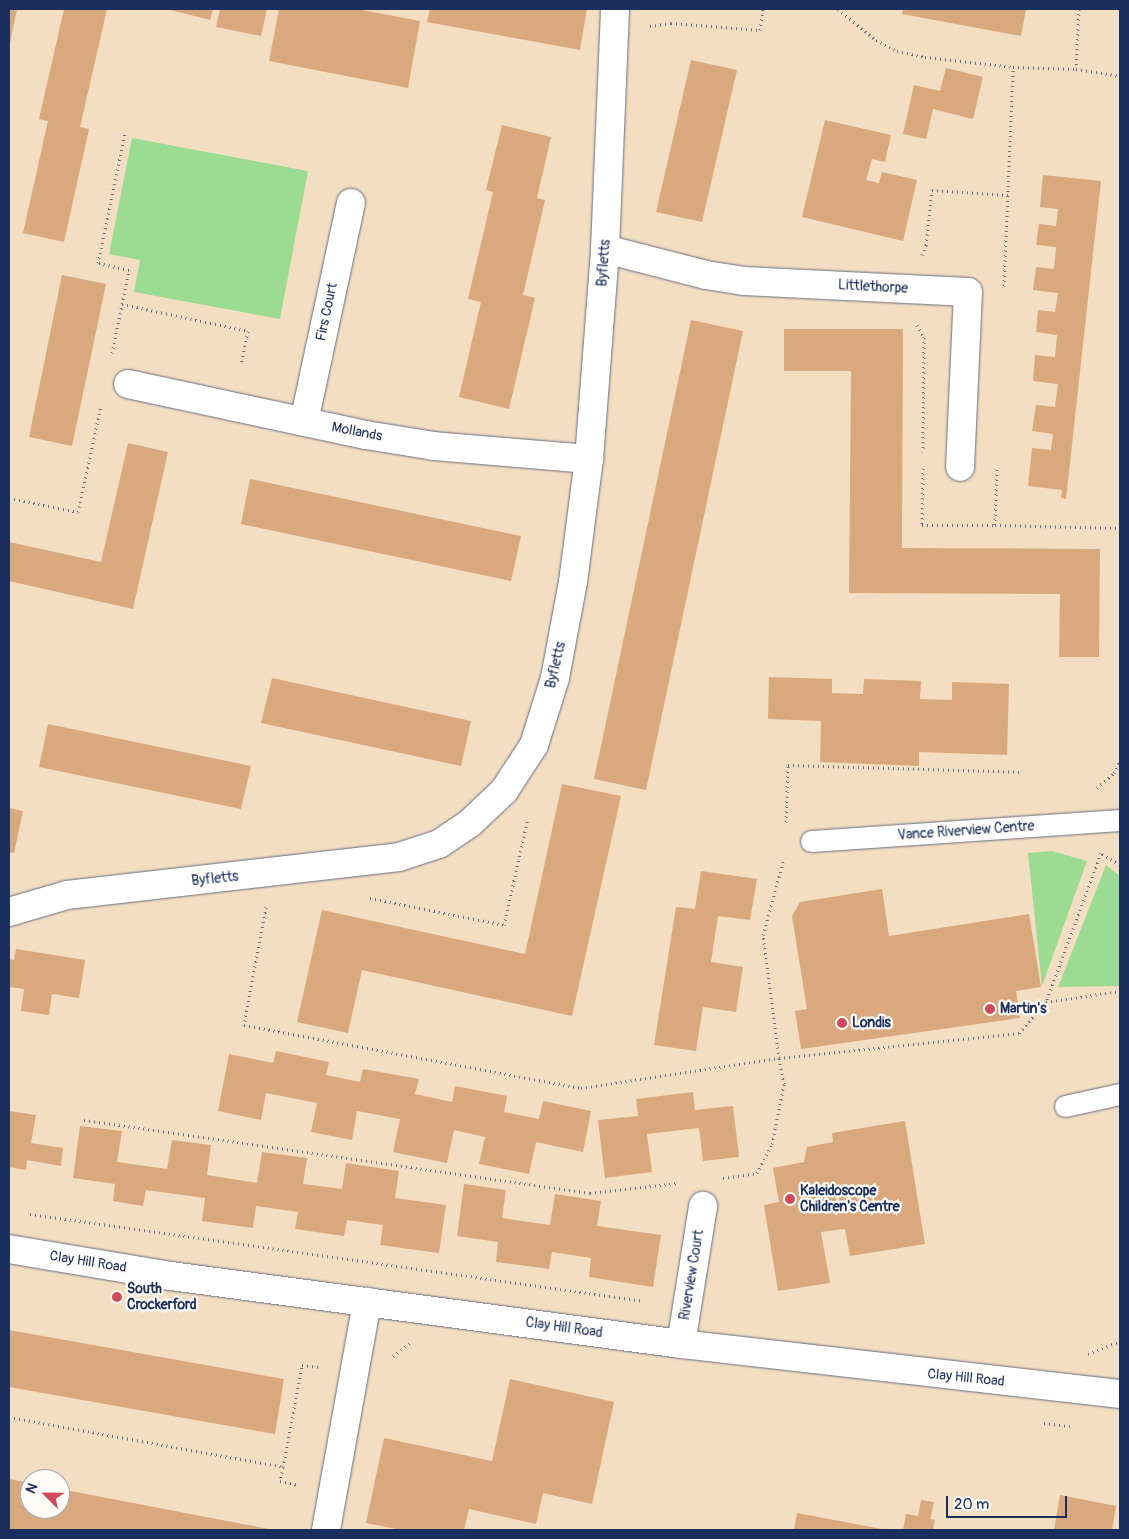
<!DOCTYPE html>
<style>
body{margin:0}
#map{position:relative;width:1129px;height:1539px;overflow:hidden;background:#f3dec1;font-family:Pangolin,sans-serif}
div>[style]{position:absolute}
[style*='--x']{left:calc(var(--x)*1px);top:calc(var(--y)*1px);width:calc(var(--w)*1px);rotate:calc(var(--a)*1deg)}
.green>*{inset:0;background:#9bdb92}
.building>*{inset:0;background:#d9a87d}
.path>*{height:3px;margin-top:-1.5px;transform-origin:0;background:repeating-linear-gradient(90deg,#676c81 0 1px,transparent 0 5px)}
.roads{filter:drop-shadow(0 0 1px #676c81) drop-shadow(0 0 1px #676c81)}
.lane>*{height:21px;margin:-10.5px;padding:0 10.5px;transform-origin:10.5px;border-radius:10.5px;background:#fff}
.street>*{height:28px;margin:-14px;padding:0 14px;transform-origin:14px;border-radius:14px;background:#fff}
.secondary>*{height:28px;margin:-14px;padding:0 14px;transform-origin:14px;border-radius:14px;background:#fff}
.dots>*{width:14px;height:14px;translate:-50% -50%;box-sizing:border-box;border:2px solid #fdfcf7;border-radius:50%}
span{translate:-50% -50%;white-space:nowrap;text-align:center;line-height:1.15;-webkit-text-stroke:4.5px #fdfcf7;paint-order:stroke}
.street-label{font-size:14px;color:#1b2f5e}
.poi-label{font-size:14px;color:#1b2f5e;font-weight:700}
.left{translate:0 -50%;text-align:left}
.frame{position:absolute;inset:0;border:10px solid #1b2f5e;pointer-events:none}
.north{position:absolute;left:20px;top:1469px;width:50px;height:50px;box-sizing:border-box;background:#fdfcf7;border:1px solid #a3aaba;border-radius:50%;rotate:293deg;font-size:14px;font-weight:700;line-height:20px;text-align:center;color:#1b2f5e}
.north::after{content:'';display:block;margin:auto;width:18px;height:22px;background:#d1495b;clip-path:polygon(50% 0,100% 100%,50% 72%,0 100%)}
.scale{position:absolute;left:946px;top:1496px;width:121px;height:22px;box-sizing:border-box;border:2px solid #1b2f5e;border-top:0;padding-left:6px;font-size:15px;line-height:18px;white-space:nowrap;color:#1b2f5e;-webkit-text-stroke:4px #fdfcf7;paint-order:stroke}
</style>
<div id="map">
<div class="green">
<div style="clip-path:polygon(132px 138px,308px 171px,280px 319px,134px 292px,140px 260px,109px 254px)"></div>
<div style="clip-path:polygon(1052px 851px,1087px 861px,1042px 986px,1028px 853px)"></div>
<div style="clip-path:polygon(1106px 865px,1120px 876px,1120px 986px,1058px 987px)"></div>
</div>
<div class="building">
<div style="clip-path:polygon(9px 9px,17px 9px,10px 43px,9px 43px)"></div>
<div style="clip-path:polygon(64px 9px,107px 9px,80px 127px,89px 129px,64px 242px,23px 233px,48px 121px,39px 119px)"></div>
<div style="clip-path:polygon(167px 9px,213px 9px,210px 20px)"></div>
<div style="clip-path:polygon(220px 9px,267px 9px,261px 36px,216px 27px)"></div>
<div style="clip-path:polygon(279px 9px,357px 9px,420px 21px,408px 88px,269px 61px)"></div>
<div style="clip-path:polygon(430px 9px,587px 9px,580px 50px,427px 22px)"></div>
<div style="clip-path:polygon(903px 9px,1026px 9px,1021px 36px,902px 14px)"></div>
<div style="clip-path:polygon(691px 60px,737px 70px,702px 222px,656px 212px)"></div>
<div style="clip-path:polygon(946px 68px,983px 77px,973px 119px,933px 109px,926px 139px,903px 134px,914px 85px,940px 91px)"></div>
<div style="clip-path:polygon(825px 120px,891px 135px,885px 162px,872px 159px,866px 180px,879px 183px,882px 172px,917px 180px,903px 241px,802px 217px)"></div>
<div style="clip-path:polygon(502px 125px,551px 137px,537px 198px,545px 200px,523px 295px,535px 298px,509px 409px,459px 397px,481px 302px,468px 299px,493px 192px,486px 190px)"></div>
<div style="clip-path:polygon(1043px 175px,1101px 181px,1066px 499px,1061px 498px,1062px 490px,1028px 486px,1032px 448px,1051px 450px,1053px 434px,1032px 431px,1036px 405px,1055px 407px,1058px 384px,1033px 381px,1035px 355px,1055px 357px,1057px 335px,1036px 332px,1038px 310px,1055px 312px,1058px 293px,1033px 290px,1036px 267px,1054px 269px,1056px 247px,1036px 245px,1039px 224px,1056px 226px,1058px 209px,1040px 207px)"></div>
<div style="clip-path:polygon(62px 275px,106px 284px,72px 446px,29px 437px)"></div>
<div style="clip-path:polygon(691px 320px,743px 331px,646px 790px,594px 779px)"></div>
<div style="clip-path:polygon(784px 329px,903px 329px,902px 548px,1100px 549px,1099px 657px,1059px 657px,1060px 594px,849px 593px,851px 371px,784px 371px)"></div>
<div style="clip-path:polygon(128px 443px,168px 452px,133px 609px,9px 581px,9px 542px,101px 562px)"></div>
<div style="clip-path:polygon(250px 479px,521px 536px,511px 581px,241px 524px)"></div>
<div style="clip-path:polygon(769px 677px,832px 679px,832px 693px,863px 694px,864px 679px,921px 681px,920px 699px,952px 700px,952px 682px,1009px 684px,1007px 755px,919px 752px,919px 766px,820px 762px,821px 721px,768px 719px)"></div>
<div style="clip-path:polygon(272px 678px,471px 721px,461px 766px,261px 723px)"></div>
<div style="clip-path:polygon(48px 724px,251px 766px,241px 809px,39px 767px)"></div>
<div style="clip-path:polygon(562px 784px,621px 796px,572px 1016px,362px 970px,348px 1033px,297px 1022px,322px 910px,525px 954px)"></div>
<div style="clip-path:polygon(9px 808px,23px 811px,14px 853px,9px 852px)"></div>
<div style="clip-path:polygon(701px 871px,757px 879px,750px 920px,718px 916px,711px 962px,743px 967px,736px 1012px,703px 1007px,696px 1051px,654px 1045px,676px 907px,695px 909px)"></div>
<div style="clip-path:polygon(882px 889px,889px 936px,1029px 914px,1041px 987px,1016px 991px,1020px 1018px,801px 1049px,795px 1011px,807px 1009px,792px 916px,800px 902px)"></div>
<div style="clip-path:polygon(16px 949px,85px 960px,79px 998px,52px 994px,49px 1015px,21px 1011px,24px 989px,9px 987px,9px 959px,14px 960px)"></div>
<div style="clip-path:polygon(276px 1051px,329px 1062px,326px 1075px,360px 1082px,363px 1069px,419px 1079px,415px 1094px,452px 1102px,455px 1086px,507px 1096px,504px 1112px,539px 1119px,543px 1101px,591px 1111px,583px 1152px,536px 1142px,529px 1174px,479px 1164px,485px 1137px,454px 1130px,447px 1163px,393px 1152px,400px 1119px,357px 1111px,352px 1140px,311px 1132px,317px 1103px,266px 1093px,261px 1120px,218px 1111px,229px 1054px,273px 1063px)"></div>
<div style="clip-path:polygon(693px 1092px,695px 1110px,733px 1106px,739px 1157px,703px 1161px,699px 1128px,647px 1134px,652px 1172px,605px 1178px,598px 1120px,638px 1116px,636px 1099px)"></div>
<div style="clip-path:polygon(9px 1111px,36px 1115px,31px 1143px,63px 1148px,61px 1166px,27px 1160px,26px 1170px,9px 1167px)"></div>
<div style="clip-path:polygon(905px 1121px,925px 1244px,850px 1256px,845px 1229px,821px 1232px,830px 1283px,778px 1291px,764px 1205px,779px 1202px,773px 1168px,804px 1162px,807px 1147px,833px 1142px,832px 1133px)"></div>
<div style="clip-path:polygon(80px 1126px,122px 1131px,117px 1162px,167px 1169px,172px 1140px,211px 1145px,207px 1175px,257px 1183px,262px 1152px,307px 1158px,303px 1184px,342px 1189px,346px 1163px,399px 1171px,395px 1198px,446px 1205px,439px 1253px,380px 1245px,383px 1225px,347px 1220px,344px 1236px,295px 1229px,298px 1212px,256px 1206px,253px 1228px,202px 1221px,205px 1198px,146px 1190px,143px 1206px,113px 1201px,115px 1184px,73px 1178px)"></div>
<div style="clip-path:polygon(464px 1184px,506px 1190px,502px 1218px,550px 1225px,555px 1194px,601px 1201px,597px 1226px,661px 1235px,653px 1287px,589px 1277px,591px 1258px,552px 1252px,549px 1269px,496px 1262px,498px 1242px,457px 1236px)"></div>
<div style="clip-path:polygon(9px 1330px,284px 1379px,275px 1434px,9px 1387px)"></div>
<div style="clip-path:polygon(510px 1379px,614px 1402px,592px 1504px,543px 1493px,536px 1524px,469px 1509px,464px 1530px,401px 1530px,366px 1523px,384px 1438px,492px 1461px)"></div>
<div style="clip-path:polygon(9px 1479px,30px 1483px,30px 1509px,60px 1509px,60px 1489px,274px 1530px,9px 1530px)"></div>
<div style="clip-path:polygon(1060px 1495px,1116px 1506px,1112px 1530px,1054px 1530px)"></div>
<div style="clip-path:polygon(921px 1500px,934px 1502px,930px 1519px,935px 1520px,933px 1530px,903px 1530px,906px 1514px,918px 1516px)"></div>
<div style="clip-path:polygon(797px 1513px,882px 1529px,882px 1530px,794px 1530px)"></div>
</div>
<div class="path">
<div style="--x:838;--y:9;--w:49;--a:39.2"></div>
<div style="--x:876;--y:40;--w:24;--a:28"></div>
<div style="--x:897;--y:51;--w:29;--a:12"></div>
<div style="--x:925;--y:57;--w:89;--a:6.5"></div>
<div style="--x:1079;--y:9;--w:60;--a:92.9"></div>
<div style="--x:1076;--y:69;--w:45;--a:9"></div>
<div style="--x:650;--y:26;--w:21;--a:-8"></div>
<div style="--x:671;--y:23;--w:89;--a:4.5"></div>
<div style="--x:760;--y:30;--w:21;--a:-82"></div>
<div style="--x:922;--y:255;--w:11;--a:-68"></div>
<div style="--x:926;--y:245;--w:55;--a:-83.8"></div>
<div style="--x:932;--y:190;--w:76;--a:3.8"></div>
<div style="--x:1004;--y:286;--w:219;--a:-87.6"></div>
<div style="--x:1013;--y:67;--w:63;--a:1.8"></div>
<div style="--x:122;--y:304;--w:129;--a:12.1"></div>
<div style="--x:248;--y:331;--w:33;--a:102"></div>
<div style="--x:917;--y:325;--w:14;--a:60"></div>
<div style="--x:924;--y:337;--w:115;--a:90.5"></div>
<div style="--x:112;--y:353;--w:85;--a:-78.4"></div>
<div style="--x:129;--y:270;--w:32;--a:-167"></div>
<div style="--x:98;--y:263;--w:133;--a:-78.3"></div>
<div style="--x:923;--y:468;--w:57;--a:91"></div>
<div style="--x:922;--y:525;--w:73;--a:0"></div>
<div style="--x:995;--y:525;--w:56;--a:-88"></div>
<div style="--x:9;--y:498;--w:70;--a:11.5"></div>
<div style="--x:78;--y:512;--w:108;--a:-77.8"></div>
<div style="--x:995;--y:525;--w:125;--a:1.4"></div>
<div style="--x:1097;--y:788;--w:23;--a:-41"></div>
<div style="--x:1114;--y:773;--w:14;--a:-65"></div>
<div style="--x:786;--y:822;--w:57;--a:-88"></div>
<div style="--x:788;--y:765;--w:232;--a:1.7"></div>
<div style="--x:1120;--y:865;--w:22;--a:-148"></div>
<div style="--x:1101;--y:853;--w:159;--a:110.3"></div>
<div style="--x:1046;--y:1002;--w:75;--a:-8.5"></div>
<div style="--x:370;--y:898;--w:137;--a:11.4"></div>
<div style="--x:504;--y:925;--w:110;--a:-77.4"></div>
<div style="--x:266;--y:907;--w:120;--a:100.6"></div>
<div style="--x:244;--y:1025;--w:343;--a:10.6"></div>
<div style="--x:581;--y:1088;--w:200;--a:-8.6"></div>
<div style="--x:779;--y:1058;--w:124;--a:-97.4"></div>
<div style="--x:763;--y:935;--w:80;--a:-74.7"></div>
<div style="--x:84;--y:1120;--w:511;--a:8.21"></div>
<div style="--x:590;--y:1193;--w:88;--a:-6.6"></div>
<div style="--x:723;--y:1178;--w:34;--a:-8"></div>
<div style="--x:757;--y:1173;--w:33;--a:-63"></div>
<div style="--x:772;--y:1144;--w:61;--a:-78.7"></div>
<div style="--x:784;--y:1084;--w:26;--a:-101"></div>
<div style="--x:779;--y:1058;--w:241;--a:-5.9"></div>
<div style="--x:1019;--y:1033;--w:41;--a:-48.9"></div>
<div style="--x:30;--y:1214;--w:620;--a:8.06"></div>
<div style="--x:1088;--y:1354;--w:35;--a:-22"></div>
<div style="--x:393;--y:1356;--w:21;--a:-37"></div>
<div style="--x:9;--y:1417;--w:279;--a:10.3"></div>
<div style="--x:283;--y:1467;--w:104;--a:-79.4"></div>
<div style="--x:302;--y:1365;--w:17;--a:7"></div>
<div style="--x:1044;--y:1423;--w:26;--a:7"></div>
<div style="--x:283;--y:1467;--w:14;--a:102"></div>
<div style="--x:280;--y:1481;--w:19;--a:12"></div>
</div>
<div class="roads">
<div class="lane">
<div style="--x:811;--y:841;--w:310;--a:-3.9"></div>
<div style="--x:1065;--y:1106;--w:56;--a:-12.3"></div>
</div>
<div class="street">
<div style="--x:605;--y:249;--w:104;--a:14.4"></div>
<div style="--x:706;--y:275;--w:38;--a:9"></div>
<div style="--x:744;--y:281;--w:224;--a:2.8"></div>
<div style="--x:968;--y:292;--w:175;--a:92.6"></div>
<div style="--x:128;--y:384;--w:243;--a:12.1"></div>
<div style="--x:366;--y:435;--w:69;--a:9.2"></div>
<div style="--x:434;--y:446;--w:156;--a:4.8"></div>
<div style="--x:304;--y:422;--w:224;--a:-77.9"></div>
<div style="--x:9;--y:912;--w:60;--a:-16.3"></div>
<div style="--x:67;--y:895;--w:334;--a:-6.5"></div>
<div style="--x:399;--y:857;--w:42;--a:-18"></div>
<div style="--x:439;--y:844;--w:37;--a:-34"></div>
<div style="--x:470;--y:823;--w:47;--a:-43.3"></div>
<div style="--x:504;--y:791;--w:55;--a:-56.9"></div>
<div style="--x:534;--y:745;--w:70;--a:-72.6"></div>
<div style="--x:555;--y:678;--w:98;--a:-79.4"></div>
<div style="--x:573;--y:582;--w:124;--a:-82.6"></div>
<div style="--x:589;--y:459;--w:211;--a:-85.6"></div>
<div style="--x:605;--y:249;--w:240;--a:-87.6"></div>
<div style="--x:681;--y:1344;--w:140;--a:-80.9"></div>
<div style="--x:326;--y:1530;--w:232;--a:-79.8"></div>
</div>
<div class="secondary">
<div style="--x:9;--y:1249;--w:164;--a:9.5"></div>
<div style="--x:171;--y:1276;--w:515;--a:7.59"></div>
<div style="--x:681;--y:1344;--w:442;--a:6.5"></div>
</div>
</div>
<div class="dots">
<div style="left:990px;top:1009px;background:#d1495b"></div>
<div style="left:842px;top:1023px;background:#d1495b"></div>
<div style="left:790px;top:1199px;background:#d1495b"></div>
<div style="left:117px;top:1297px;background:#d1495b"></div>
</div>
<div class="street-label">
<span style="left:604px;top:263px;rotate:-86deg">Byfletts</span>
<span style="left:873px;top:287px;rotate:3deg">Littlethorpe</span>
<span style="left:327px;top:312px;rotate:-78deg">Firs Court</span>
<span style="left:357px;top:432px;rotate:11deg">Mollands</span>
<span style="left:556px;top:665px;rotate:-77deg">Byfletts</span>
<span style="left:966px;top:831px;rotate:-4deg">Vance Riverview Centre</span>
<span style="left:215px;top:879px;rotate:-6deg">Byfletts</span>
<span style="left:88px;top:1262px;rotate:9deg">Clay Hill Road</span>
<span style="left:692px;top:1275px;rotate:-81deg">Riverview Court</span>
<span style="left:564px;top:1328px;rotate:8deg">Clay Hill Road</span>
<span style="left:966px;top:1378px;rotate:6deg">Clay Hill Road</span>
</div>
<div class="poi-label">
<span class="left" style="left:1000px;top:1009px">Martin's</span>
<span class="left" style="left:852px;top:1023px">Londis</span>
<span class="left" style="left:800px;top:1199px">Kaleidoscope<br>Children's Centre</span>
<span class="left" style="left:127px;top:1297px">South<br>Crockerford</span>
</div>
<div class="frame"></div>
<div class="north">N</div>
<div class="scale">20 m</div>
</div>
